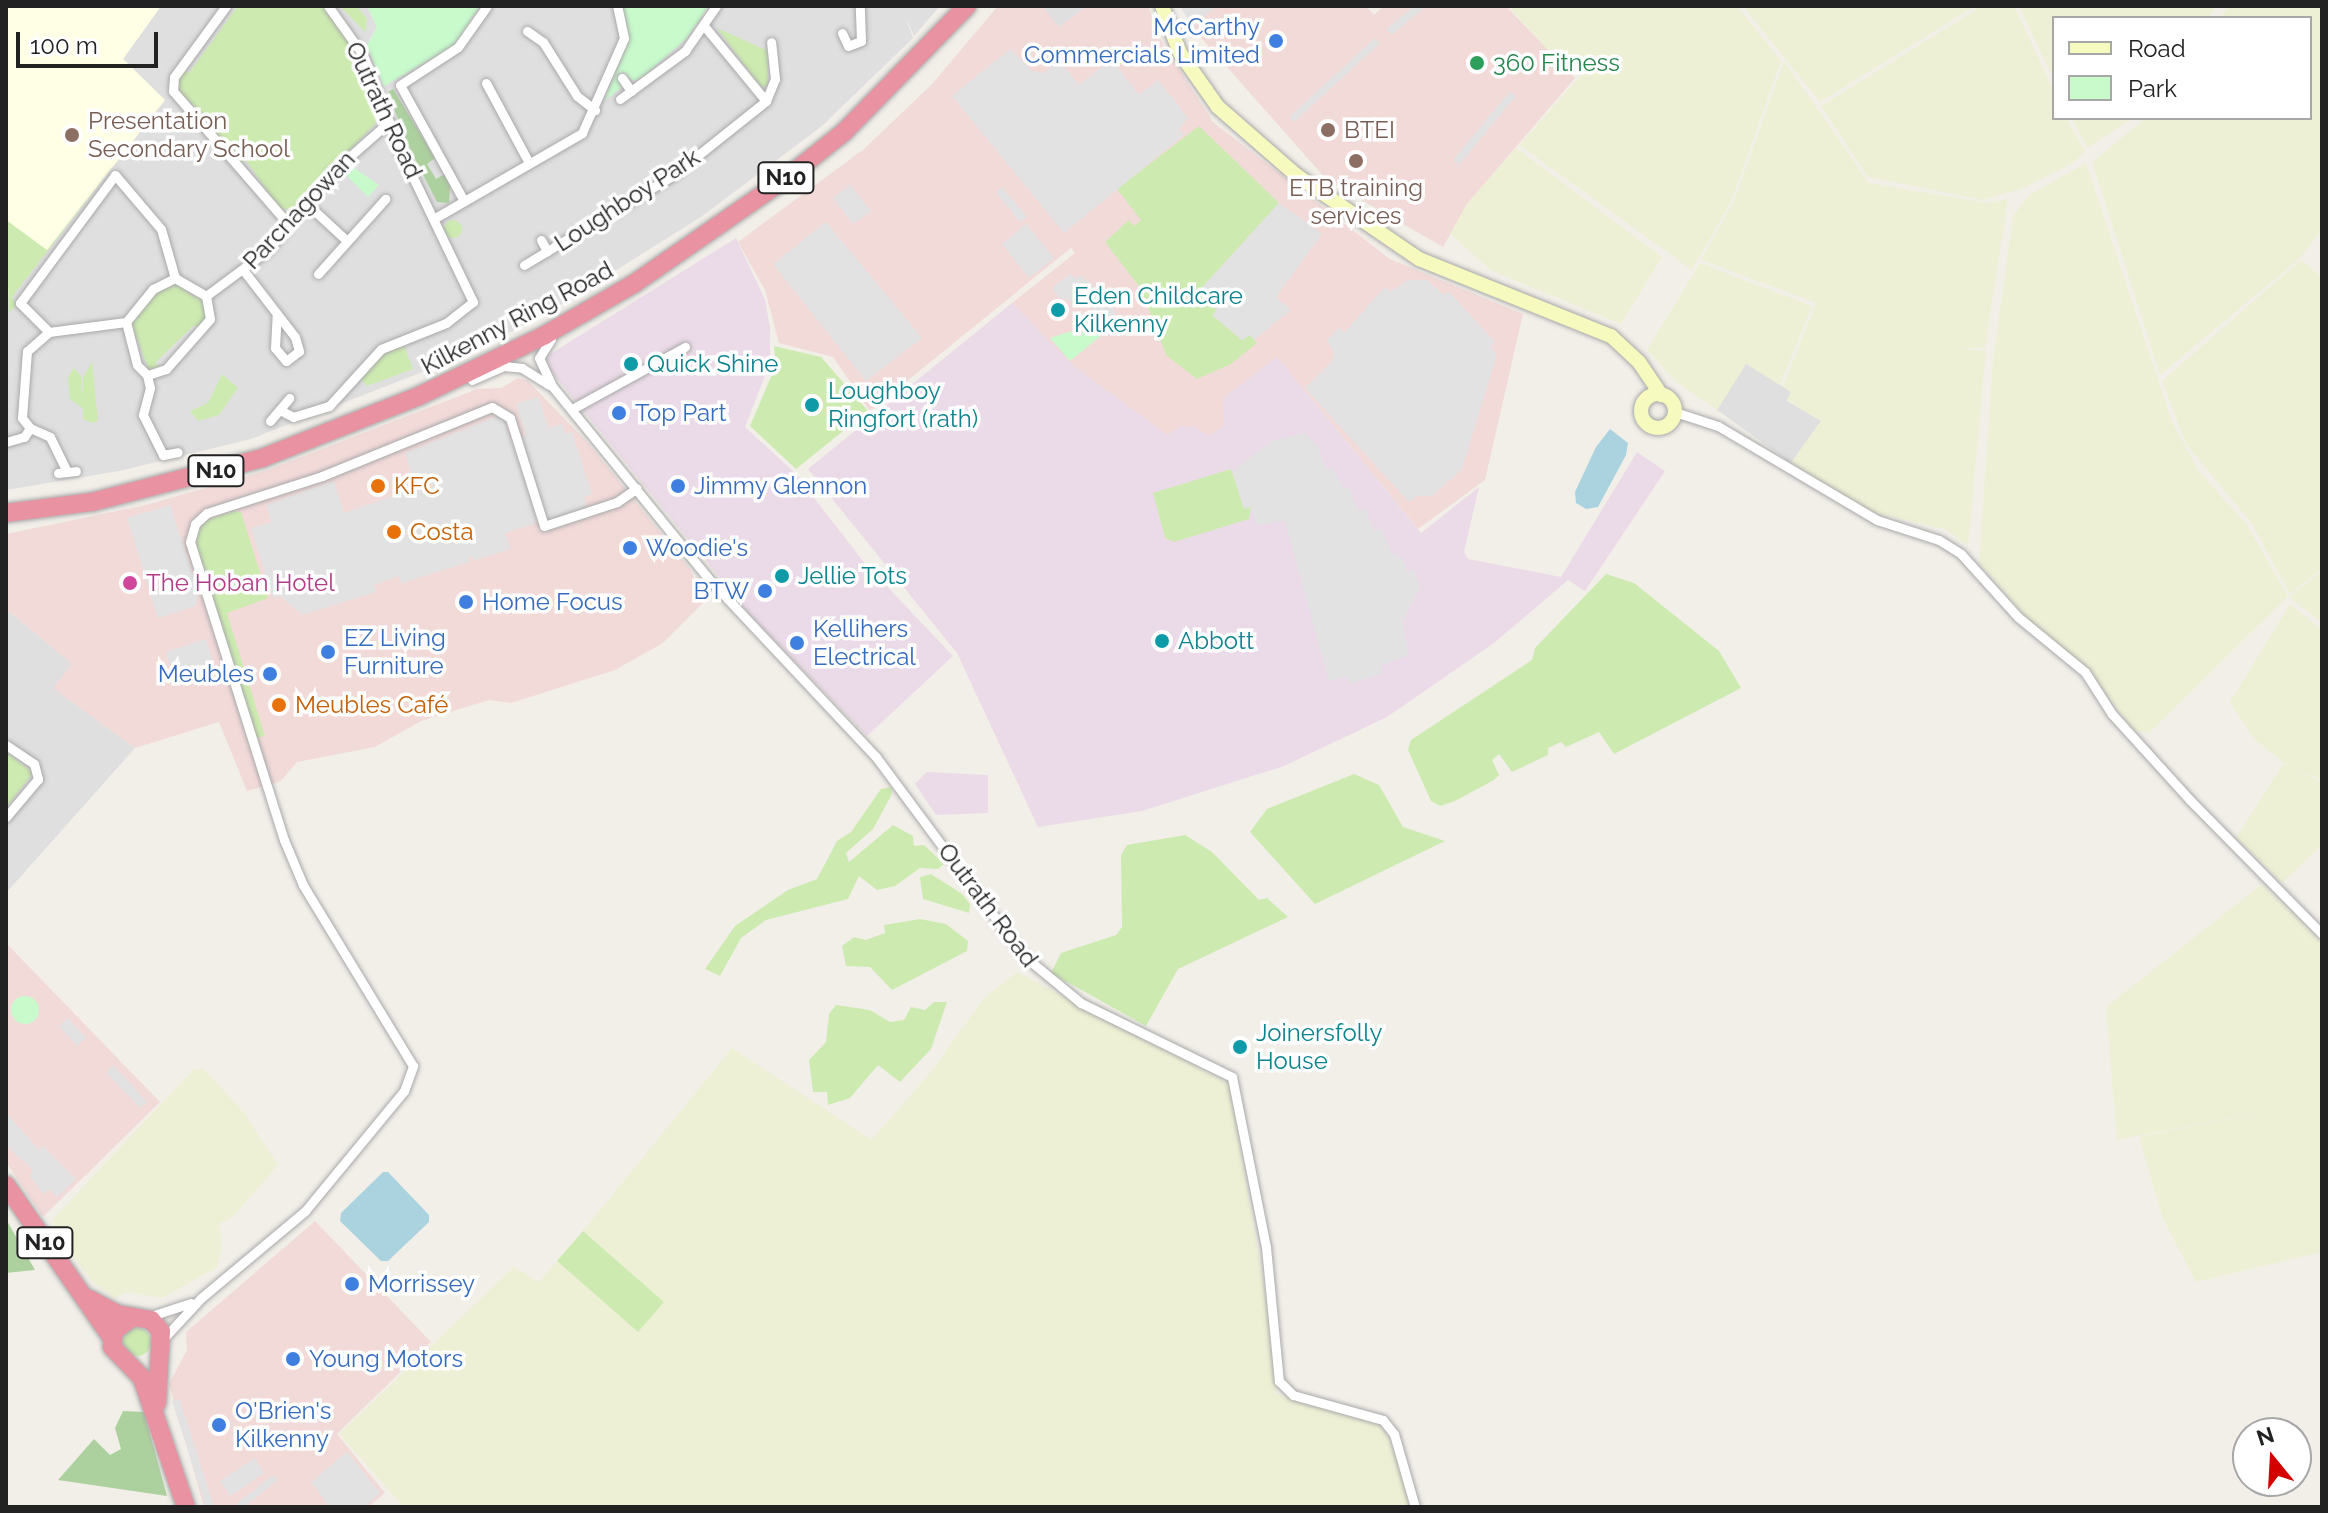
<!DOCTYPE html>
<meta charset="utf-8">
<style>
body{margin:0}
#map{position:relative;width:2328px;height:1513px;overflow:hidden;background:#f2efe9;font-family:Raleway,sans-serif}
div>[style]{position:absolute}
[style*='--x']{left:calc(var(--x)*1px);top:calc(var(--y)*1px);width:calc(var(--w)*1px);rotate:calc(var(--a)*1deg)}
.residential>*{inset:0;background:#e0dfdf}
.commercial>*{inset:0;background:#f2dad9}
.industrial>*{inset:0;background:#ebdbe8}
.education>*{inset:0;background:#ffffe5}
.farmland>*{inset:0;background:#eef0d5}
.grass>*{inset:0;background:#cdebb0}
.round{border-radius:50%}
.forest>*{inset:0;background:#add19e}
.park>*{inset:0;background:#c8facc}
.parking>*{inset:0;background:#e2e2e2}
.water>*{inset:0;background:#aad3df}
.roads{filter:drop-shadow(0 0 2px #a9a9a9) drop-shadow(0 0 2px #a9a9a9)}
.street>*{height:9px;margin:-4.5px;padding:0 4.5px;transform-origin:4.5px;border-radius:4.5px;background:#fff}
.secondary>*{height:14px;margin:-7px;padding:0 7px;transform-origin:7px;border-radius:7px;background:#f7fabf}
.secondary>.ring{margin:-7px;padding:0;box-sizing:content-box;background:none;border:14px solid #f7fabf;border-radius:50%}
.highway>*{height:18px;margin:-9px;padding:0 9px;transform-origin:9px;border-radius:9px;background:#e892a2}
.dots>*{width:22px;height:22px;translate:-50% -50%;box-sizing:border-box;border:4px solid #fff;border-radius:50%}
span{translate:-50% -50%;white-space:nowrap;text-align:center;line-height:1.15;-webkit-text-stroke:7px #fff;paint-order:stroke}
.shield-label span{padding:2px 6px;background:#fff;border:2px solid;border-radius:6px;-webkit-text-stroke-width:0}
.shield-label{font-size:22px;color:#222;font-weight:700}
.shop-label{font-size:24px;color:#366cbe}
.right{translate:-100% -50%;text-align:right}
.left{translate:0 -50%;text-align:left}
.leisure-label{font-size:24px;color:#27864d}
.street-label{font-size:24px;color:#222}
.education-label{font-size:24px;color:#785e54}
.culture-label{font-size:24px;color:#0d838f}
.food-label{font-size:24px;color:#c56008}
.hotel-label{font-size:24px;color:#b23c85}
.frame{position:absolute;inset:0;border:8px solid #222;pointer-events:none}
.legend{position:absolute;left:2052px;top:16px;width:260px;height:104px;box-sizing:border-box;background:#fff;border:2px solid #a7a7a7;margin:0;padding:10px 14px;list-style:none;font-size:24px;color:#222}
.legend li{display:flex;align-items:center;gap:16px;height:40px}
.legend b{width:40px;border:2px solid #a7a7a7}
.north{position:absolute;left:2232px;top:1417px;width:80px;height:80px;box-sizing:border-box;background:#fff;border:2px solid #a7a7a7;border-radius:50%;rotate:342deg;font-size:22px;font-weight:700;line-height:32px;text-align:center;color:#222}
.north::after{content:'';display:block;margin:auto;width:28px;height:36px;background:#d40000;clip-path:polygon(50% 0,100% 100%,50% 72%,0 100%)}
.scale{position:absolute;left:16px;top:32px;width:142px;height:36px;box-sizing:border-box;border:4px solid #222;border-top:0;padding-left:10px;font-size:24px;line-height:28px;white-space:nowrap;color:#222;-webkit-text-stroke:6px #fff;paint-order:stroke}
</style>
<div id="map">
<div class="residential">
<div style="clip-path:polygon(161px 6px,238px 6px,189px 73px,203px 109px,246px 160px,314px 184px,376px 123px,377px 107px,358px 56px,323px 6px,367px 6px,377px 27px,369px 41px,455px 45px,480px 6px,623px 6px,627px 43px,605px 99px,616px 76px,705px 15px,709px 6px,940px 6px,914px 36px,905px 15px,913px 38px,822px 126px,701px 217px,546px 314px,461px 357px,251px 439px,119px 471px,6px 490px,6px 301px,164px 100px,123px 59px)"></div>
<div style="clip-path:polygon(1042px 6px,1087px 6px,1059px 28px)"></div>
<div style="clip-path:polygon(1746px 363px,1791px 392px,1787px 401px,1821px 421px,1791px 463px,1717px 410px)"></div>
<div style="clip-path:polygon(6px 609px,73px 664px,54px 688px,135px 748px,6px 893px)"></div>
</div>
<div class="commercial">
<div style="clip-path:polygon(998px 6px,1042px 6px,1059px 27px,1087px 6px,1148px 6px,1163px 44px,1213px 122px,1390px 259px,1523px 314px,1485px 480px,1418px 529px,1300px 385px,1210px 441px,1164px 441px,1068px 365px,1012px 303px,1075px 253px,1071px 248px,870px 411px,833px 357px,779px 343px,765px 290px,738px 242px,864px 149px,932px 84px)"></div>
<div style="clip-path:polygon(1180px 6px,1366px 6px,1374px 15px,1384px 6px,1506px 6px,1575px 78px,1467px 204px,1443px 247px,1327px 180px,1203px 40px)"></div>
<div style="clip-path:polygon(518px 378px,528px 381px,587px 442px,690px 569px,704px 602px,663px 643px,615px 670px,511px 703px,489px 700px,421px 721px,375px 747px,297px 762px,281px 781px,247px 791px,219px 722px,135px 748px,53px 688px,72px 664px,6px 609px,6px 534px,146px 505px,268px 470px,477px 389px,501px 388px)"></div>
<div style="clip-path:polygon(6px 943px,160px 1102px,43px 1217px,6px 1162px)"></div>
<div style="clip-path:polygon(315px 1221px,431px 1342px,337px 1434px,385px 1493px,368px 1507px,204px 1507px,169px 1384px,187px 1350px,186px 1332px)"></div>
</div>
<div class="industrial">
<div style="clip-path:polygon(736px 238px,765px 300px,770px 327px,770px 363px,745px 427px,794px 472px,863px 561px,953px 656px,867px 736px,750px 615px,546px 365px,547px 356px)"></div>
<div style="clip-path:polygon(1012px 303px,1074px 366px,1167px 435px,1181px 426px,1195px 427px,1209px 436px,1224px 426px,1223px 398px,1277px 357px,1421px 533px,1479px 487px,1464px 552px,1468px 559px,1561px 577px,1637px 452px,1665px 471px,1585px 591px,1568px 580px,1494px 643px,1387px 717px,1284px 766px,1142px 811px,1038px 827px,957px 653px,808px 469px)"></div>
<div style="clip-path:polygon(927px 772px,988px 775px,988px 813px,936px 815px,915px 784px)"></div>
</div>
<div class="education">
<div style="clip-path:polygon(6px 6px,161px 6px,123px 59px,165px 100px,47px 251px,6px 220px)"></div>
</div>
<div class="farmland">
<div style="clip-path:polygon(1508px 6px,1737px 6px,1781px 61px,1731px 202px,1692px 270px,1519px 145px,1584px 72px,1565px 51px,1548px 50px)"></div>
<div style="clip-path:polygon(1743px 6px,1975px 6px,1820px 102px)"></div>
<div style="clip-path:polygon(1982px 6px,2014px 6px,2054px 92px,2054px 118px,2066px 118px,2085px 151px,2073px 163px,2021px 189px,1982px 200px,1868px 177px,1821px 106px)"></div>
<div style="clip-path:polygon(2019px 6px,2217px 6px,2208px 18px,2054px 18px,2054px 80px)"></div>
<div style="clip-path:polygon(2229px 6px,2322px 6px,2322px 230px,2300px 258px,2160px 375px,2092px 162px,2146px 118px,2310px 118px,2310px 18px,2220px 18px)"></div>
<div style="clip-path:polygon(1784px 61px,1869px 183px,1987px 203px,2008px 199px,1985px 348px,1959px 348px,1986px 351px,1968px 546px,1947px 530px,1869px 511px,1791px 463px,1821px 421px,1787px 400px,1791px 392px,1783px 386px,1816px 303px,1701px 260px,1734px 201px)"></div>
<div style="clip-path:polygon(2072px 118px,2133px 118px,2087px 148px)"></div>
<div style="clip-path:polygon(1516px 148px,1662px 257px,1621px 324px,1492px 271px,1450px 234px,1467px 204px)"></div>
<div style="clip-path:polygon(2086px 163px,2172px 422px,2198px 470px,2247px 525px,2288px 596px,2149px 733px,2133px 730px,2087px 668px,2044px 636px,1979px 563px,1993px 361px,2013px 216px,2028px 196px)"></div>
<div style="clip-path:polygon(2301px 260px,2322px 278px,2322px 569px,2290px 594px,2252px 524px,2186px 444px,2162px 381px)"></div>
<div style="clip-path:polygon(1700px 263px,1812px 306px,1780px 385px,1746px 364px,1717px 410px,1675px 381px,1647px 350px)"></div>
<div style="clip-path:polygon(2322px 571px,2322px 623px,2289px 597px)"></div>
<div style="clip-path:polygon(2290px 604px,2322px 630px,2322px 780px,2289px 767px,2253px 738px,2230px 702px)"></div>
<div style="clip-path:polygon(2283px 764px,2322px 782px,2322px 845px,2282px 883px,2236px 838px)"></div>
<div style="clip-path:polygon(2262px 884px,2322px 943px,2322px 1252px,2196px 1282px,2163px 1219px,2139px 1137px,2306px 1103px,2117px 1140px,2106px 1007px)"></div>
<div style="clip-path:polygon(1017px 972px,1229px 1084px,1273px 1340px,1276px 1394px,1381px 1425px,1400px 1459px,1411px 1507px,404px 1507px,339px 1434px,514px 1267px,539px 1282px,557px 1261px,638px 1332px,664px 1302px,583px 1231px,732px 1048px,871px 1140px,927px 1077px,984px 998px)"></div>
<div style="clip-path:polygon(194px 1069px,204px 1069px,244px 1113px,278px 1165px,232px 1218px,219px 1223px,222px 1247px,217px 1267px,162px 1298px,128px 1292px,114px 1298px,91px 1280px,52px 1227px,53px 1219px)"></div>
</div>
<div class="grass">
<div style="clip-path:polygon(238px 6px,323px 6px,358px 56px,377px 107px,376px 123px,291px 210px,279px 208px,246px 160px,241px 164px,211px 129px,216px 125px,177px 90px,175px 80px,184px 70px,189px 73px)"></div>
<div style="clip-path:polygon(340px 6px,357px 6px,367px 19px,365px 32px)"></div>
<div style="clip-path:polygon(717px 28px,768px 51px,768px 86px,761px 87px)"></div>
<div style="clip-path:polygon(1199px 126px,1279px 203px,1198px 292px,1217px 310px,1213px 316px,1242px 340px,1250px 335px,1257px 343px,1231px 364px,1197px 379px,1166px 355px,1141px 289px,1105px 242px,1129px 220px,1134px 226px,1141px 220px,1117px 189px)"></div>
<div style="clip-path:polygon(117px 161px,12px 297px,16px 305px,9px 313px,6px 220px,47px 250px)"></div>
<div class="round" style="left:444px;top:220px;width:18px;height:18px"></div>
<div style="clip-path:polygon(178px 283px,193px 297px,193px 290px,199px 293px,207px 314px,201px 329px,155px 364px,161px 366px,149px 370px,131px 323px,157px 291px)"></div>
<div style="clip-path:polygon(403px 343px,413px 369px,367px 386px,360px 378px,385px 351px)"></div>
<div style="clip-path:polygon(774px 346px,821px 357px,868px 411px,796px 469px,750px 426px,776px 365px)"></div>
<div style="clip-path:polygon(92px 362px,98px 420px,93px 423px,83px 419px,83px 378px)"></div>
<div style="clip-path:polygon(74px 368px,81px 376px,84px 409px,70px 399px,68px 377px)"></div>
<div style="clip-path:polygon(222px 374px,238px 388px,219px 415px,198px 421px,190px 411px,208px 403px)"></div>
<div style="clip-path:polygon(1231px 469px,1244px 508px,1251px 507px,1249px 519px,1174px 542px,1165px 538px,1153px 493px)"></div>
<div style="clip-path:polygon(235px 511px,241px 512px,268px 598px,227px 613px,265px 736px,257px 738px,197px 550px,196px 535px,206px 520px)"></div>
<div style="clip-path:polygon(1606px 574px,1634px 583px,1719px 651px,1741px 688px,1614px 754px,1599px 732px,1566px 747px,1561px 742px,1548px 748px,1548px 755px,1512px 772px,1499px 754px,1492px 760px,1499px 775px,1494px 780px,1455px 801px,1440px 806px,1431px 801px,1408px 750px,1411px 740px,1532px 660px,1535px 648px)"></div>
<div style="clip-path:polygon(6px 752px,33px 773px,6px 808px)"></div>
<div style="clip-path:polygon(1354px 774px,1379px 785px,1403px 827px,1445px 841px,1315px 904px,1250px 832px,1267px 809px)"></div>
<div style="clip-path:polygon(891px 787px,892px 794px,873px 829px,846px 853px,849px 862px,893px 825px,913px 836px,914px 846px,924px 845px,944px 864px,938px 869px,920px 868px,895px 886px,877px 890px,859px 876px,848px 899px,766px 920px,741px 938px,720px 976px,705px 969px,735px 926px,788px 890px,817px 879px,837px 841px,851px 832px,881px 789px)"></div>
<div style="clip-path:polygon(1185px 835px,1212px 852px,1259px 900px,1267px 898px,1288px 917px,1178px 969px,1146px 1026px,1051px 973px,1061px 953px,1116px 935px,1122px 927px,1121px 855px,1127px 845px)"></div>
<div style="clip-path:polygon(931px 874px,962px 894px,970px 904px,969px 913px,923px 899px,920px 877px)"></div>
<div style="clip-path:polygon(920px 919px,946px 924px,968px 941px,967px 951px,892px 990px,870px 967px,846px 966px,842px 946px,854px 937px,866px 940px,885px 933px,884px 925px)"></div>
<div style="clip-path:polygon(934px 1002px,947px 1002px,931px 1049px,900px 1082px,878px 1065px,850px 1098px,828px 1105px,827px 1092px,813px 1092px,809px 1060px,826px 1042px,829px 1014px,836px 1005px,870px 1010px,890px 1022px,904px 1020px,911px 1007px,925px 1010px)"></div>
<div style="clip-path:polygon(583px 1231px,664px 1302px,638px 1332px,557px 1261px)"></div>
<div class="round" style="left:123px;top:1328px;width:28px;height:28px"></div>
</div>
<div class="forest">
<div style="clip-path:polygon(393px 89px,435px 158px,427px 164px,436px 179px,445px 174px,450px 185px,449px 203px,437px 202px,407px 143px,388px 92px)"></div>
<div style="clip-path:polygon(6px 1219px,35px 1270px,6px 1273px)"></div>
<div style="clip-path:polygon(123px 1411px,144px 1412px,167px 1496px,58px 1480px,94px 1439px,110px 1455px,121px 1449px,115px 1428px)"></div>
</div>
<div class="park">
<div style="clip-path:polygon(367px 6px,480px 6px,455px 45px,384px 86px,367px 46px,377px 27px)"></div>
<div style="clip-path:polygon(623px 6px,709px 6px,687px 38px,643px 77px,633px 81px,623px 71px,617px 75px,621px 88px,604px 101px,627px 43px)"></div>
<div style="clip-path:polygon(354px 168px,379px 185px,368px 197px,346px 175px)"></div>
<div style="clip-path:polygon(1091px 315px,1103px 334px,1070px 361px,1050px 338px,1072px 331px,1080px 337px)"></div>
<div class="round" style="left:11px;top:996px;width:28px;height:28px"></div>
</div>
<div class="parking">
<div style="clip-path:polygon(1180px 6px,1216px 6px,1193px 28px)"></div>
<div style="clip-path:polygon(1414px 6px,1426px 6px,1392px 35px,1386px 29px)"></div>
<div style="clip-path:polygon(1375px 38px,1380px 43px,1294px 122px,1289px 117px)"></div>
<div style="clip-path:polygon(1010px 49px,1032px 71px,1044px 73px,1059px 60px,1079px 85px,1111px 59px,1139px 95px,1158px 80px,1188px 118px,1179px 129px,1184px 135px,1064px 233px,952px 96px)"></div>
<div style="clip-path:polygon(1510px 91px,1516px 96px,1459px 165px,1453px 160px)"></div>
<div style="clip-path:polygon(850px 185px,871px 211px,853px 224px,833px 198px)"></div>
<div style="clip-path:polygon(1002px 187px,1027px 217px,1020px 222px,996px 192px)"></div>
<div style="clip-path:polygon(1279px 203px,1322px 234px,1276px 297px,1291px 310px,1254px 340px,1250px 335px,1242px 340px,1212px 315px,1217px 310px,1197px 293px)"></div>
<div style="clip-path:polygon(826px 222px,922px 338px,866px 381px,773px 264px)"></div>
<div style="clip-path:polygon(84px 224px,88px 229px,55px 274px,48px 269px)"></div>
<div style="clip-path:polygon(1026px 224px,1054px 258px,1029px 278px,1002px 244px)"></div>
<div style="clip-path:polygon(1070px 274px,1076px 279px,1081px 275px,1105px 297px,1102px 304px,1110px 298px,1117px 320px,1104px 330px,1092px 309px,1060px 298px,1052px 288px)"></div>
<div style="clip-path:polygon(1408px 280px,1427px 280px,1444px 295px,1449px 292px,1495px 342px,1490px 347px,1497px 354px,1462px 469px,1432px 496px,1416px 496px,1409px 502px,1305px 388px,1332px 362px,1334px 353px,1327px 340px,1339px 328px,1344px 333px,1385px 287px,1390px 292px)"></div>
<div style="clip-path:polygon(193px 326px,201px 329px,161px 366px,155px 363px)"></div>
<div style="clip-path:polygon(538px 397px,549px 428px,562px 424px,565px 434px,572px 432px,592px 494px,584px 497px,587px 507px,505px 533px,510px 549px,476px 560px,468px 555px,469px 562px,402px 583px,399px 576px,374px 585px,376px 592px,302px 615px,281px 596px,273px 598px,251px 528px,271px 522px,266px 505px,334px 481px,344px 513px,416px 488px,405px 453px,503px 414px,511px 440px,526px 436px,516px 404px)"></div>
<div style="clip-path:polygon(1305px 433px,1318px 446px,1325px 469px,1333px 468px,1343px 489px,1349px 487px,1357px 510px,1366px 509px,1373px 530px,1382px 529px,1391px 553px,1402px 558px,1407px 572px,1414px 570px,1420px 587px,1402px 623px,1409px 655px,1381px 665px,1383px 673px,1349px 684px,1346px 676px,1329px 681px,1285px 521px,1257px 525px,1251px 507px,1244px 509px,1232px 471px,1272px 441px)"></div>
<div style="clip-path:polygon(170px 505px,198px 591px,196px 606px,158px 618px,127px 518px)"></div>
<div style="clip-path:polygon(206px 639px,214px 664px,174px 677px,166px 652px)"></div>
<div style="clip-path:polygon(68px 1018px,86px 1038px,77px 1046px,59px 1026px)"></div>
<div style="clip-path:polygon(113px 1065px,147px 1102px,140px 1108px,106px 1072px)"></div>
<div style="clip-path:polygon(6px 1113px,39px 1150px,43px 1146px,76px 1179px,57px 1197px,49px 1189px,44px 1194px,30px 1176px,33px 1170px,6px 1145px)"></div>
<div style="clip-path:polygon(180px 1400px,214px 1507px,206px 1507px,172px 1401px)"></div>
<div style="clip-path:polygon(347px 1452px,380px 1493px,365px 1507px,330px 1507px,311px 1482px)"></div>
<div style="clip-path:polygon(255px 1458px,264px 1473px,230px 1496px,220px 1481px)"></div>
<div style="clip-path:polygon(273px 1475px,278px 1480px,244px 1507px,233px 1507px)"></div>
</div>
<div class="water">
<div style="clip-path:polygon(1610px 429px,1628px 443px,1626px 455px,1598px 507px,1586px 509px,1576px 503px,1575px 492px,1596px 447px)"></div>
<div style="clip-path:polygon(383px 1172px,388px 1172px,429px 1215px,429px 1222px,388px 1261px,381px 1261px,340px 1221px,341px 1213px)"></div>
</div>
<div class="roads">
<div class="street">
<div style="--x:226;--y:6;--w:88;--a:126.2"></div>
<div style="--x:174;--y:77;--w:14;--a:94"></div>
<div style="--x:173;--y:91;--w:177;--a:49.1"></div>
<div style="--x:705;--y:27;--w:96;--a:50.5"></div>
<div style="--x:527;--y:31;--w:19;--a:35"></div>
<div style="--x:543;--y:42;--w:64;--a:57.8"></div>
<div style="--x:577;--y:96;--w:23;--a:38"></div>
<div style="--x:842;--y:33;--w:14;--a:65"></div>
<div style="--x:848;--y:46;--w:14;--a:-21"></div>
<div style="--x:861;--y:41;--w:35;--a:-92"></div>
<div style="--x:622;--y:78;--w:16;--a:55"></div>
<div style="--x:486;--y:83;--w:91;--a:61.7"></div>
<div style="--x:620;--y:99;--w:81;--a:-36.4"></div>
<div style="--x:685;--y:51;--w:55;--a:-55.4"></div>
<div style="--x:464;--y:201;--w:132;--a:-118.9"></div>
<div style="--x:400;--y:85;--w:69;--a:-33.2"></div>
<div style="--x:458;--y:47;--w:50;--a:-54.7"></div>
<div style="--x:306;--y:203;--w:53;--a:42.7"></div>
<div style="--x:435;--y:218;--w:170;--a:-30"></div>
<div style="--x:582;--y:133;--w:104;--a:-66.1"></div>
<div style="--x:624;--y:38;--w:33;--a:-102"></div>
<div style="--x:541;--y:240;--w:13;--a:61"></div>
<div style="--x:524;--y:265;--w:173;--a:-31"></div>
<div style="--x:672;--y:176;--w:120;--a:-38.6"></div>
<div style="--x:766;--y:101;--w:24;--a:-68"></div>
<div style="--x:775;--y:79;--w:37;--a:-96"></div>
<div style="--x:244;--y:271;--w:83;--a:52.3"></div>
<div style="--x:295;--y:337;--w:15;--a:74"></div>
<div style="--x:299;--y:351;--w:16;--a:142"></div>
<div style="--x:286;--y:361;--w:17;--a:-130"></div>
<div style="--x:275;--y:348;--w:33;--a:-87"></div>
<div style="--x:318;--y:274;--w:101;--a:-48.2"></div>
<div style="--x:175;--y:278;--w:36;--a:30"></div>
<div style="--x:206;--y:296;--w:23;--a:80"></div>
<div style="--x:210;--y:319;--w:67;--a:131.3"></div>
<div style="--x:166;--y:369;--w:20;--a:162"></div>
<div style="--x:147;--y:375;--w:14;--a:-135"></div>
<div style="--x:137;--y:365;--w:44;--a:-104.3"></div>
<div style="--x:126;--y:322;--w:43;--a:-50.7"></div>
<div style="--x:153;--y:289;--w:25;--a:-27"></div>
<div style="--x:206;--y:296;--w:79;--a:-36.7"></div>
<div style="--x:269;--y:249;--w:98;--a:-50.8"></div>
<div style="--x:331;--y:173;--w:77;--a:-41.3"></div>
<div style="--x:126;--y:322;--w:78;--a:172.6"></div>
<div style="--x:49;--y:332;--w:41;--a:-135"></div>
<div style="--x:20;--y:303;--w:159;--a:-53.4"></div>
<div style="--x:115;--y:175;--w:71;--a:49.6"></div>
<div style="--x:161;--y:229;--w:51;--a:74.1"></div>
<div style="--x:49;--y:332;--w:29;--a:139"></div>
<div style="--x:27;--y:351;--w:67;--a:94.3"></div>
<div style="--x:22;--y:418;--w:13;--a:51"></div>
<div style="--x:30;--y:428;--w:22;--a:24"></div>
<div style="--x:50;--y:437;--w:39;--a:64"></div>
<div style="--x:551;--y:339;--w:22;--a:122"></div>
<div style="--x:539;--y:358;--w:31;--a:65"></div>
<div style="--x:552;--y:386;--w:246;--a:50.9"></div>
<div style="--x:707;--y:577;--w:247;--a:46.8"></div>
<div style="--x:876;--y:757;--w:248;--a:53.4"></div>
<div style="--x:1024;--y:956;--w:74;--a:39.5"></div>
<div style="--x:1081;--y:1003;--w:168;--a:26.1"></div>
<div style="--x:1232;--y:1077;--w:173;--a:78.7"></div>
<div style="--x:1266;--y:1247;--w:135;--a:84.5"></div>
<div style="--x:1279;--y:1381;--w:20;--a:45"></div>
<div style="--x:1293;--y:1395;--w:93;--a:15.5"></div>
<div style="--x:1383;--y:1420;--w:18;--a:52"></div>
<div style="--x:1394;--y:1434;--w:76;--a:74"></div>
<div style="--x:147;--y:375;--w:13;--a:77"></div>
<div style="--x:150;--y:388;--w:28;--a:105"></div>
<div style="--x:143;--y:415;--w:45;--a:63.4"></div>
<div style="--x:163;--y:455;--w:15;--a:-11"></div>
<div style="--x:472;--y:380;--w:35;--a:-24"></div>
<div style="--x:504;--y:366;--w:18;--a:6"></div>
<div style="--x:522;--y:368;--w:32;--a:32"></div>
<div style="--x:572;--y:409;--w:129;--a:-28.8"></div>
<div style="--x:280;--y:410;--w:15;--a:28"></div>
<div style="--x:293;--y:417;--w:38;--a:-17"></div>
<div style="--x:329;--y:406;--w:77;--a:-47.6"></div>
<div style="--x:381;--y:349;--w:70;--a:-21.8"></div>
<div style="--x:446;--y:323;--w:34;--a:-38"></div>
<div style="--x:473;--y:302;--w:171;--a:-115.7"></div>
<div style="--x:399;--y:148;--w:100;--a:-111.2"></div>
<div style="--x:363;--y:55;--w:60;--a:-125.5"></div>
<div style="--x:1675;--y:412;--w:45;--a:18"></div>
<div style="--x:1718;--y:426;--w:185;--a:30.6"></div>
<div style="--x:1877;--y:520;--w:65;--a:17.9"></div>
<div style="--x:1939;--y:540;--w:26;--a:32"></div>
<div style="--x:1961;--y:554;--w:85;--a:47.9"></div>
<div style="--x:2018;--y:617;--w:87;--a:39.4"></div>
<div style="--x:2085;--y:672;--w:50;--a:57.3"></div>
<div style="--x:2112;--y:714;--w:116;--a:47.8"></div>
<div style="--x:2190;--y:800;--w:188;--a:45.4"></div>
<div style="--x:270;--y:421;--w:30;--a:-50"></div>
<div style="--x:6;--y:442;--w:19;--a:-16"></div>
<div style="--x:24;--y:437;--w:11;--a:-56"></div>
<div style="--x:58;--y:473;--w:18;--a:-6"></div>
<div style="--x:6;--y:745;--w:34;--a:34"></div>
<div style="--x:34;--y:764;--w:16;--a:75"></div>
<div style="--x:38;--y:779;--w:50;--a:130.1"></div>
<div style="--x:148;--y:1317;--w:45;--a:-18"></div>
<div style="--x:164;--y:1338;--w:54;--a:-47.2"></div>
<div style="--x:201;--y:1298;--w:136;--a:-39.9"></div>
<div style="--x:305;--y:1211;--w:156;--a:-50.5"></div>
<div style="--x:404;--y:1091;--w:27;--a:-70"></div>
<div style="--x:413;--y:1066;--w:212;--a:-121.3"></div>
<div style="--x:303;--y:885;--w:49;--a:-112.9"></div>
<div style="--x:284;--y:840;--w:312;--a:-107.5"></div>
<div style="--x:190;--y:542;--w:19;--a:-74"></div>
<div style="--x:195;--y:524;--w:16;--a:-43"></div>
<div style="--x:207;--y:513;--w:121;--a:-17.8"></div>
<div style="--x:322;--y:476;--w:183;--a:-22.1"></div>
<div style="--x:492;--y:407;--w:21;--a:31"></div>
<div style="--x:510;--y:418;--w:113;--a:72.5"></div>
<div style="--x:544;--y:526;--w:77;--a:-18.2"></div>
<div style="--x:617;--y:502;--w:24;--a:-35"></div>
</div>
<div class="secondary">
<div style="--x:1162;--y:6;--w:50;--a:69"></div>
<div style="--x:1180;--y:53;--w:66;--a:54.9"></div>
<div style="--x:1218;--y:107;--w:103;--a:41.1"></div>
<div style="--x:1296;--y:175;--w:149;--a:34.3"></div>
<div style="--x:1419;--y:259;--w:207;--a:21.9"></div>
<div style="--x:1611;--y:336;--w:38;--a:43"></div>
<div style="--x:1639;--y:362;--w:40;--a:56"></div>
<div class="ring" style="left:1641px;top:394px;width:20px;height:20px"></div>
</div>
<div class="highway">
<div style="--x:6;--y:513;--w:87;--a:-7.3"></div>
<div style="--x:92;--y:502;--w:176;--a:-14.5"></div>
<div style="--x:262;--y:458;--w:167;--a:-21.5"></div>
<div style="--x:417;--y:397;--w:142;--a:-25.8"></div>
<div style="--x:545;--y:335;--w:104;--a:-30"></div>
<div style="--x:635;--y:283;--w:183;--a:-34.7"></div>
<div style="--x:785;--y:179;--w:75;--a:-38.5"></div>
<div style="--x:844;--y:132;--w:176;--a:-45.7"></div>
<div style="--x:6;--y:1185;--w:186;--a:55.3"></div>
<div style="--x:89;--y:1299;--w:32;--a:28"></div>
<div style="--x:117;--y:1314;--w:35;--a:10"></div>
<div style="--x:151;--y:1320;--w:15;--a:48"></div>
<div style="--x:161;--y:1331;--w:72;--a:93.2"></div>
<div style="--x:133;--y:1317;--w:24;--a:144"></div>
<div style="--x:114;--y:1331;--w:16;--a:97"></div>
<div style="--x:112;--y:1347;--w:43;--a:45.9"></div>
<div style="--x:142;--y:1378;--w:136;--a:71.2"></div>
</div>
</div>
<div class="dots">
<div style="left:1276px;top:41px;background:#3f7fe0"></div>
<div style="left:1477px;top:63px;background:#2e9e5b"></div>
<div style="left:1328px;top:130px;background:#8d6e63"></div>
<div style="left:72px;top:135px;background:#8d6e63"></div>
<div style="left:1356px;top:161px;background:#8d6e63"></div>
<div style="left:1058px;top:310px;background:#0f9aa8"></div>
<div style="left:631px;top:364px;background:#0f9aa8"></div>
<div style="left:812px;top:405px;background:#0f9aa8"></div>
<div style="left:619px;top:413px;background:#3f7fe0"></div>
<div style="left:378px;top:486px;background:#e8710a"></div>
<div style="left:678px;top:486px;background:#3f7fe0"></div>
<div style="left:394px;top:532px;background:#e8710a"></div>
<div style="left:630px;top:548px;background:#3f7fe0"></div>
<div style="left:782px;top:576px;background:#0f9aa8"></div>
<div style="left:130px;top:583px;background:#d1479c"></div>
<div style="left:765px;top:591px;background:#3f7fe0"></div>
<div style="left:466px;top:602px;background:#3f7fe0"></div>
<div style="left:1162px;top:641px;background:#0f9aa8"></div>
<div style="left:797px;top:643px;background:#3f7fe0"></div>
<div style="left:328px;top:652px;background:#3f7fe0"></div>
<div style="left:270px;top:674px;background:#3f7fe0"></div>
<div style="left:279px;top:705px;background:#e8710a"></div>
<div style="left:1240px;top:1047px;background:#0f9aa8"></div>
<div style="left:352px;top:1284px;background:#3f7fe0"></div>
<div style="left:293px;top:1359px;background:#3f7fe0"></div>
<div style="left:219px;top:1425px;background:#3f7fe0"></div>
</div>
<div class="shield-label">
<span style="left:786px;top:178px">N10</span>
<span style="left:216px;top:471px">N10</span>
<span style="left:45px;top:1243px">N10</span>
</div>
<div class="shop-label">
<span class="right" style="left:1260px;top:41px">McCarthy<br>Commercials Limited</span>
<span class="left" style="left:635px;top:413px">Top Part</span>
<span class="left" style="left:694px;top:486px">Jimmy Glennon</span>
<span class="left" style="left:646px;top:548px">Woodie's</span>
<span class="right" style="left:749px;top:591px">BTW</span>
<span class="left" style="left:482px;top:602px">Home Focus</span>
<span class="left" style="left:813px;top:643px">Kellihers<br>Electrical</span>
<span class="left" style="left:344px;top:652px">EZ Living<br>Furniture</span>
<span class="right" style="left:254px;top:674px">Meubles</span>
<span class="left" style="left:368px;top:1284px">Morrissey</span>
<span class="left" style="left:309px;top:1359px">Young Motors</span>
<span class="left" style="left:235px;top:1425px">O'Brien's<br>Kilkenny</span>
</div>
<div class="leisure-label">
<span class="left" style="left:1493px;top:63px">360 Fitness</span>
</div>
<div class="street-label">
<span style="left:384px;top:110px;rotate:65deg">Outrath Road</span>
<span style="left:627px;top:200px;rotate:-33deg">Loughboy Park</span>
<span style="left:299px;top:210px;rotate:-47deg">Parcnagowan</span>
<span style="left:517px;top:318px;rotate:-28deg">Kilkenny Ring Road</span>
<span style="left:988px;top:905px;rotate:53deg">Outrath Road</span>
</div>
<div class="education-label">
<span class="left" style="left:88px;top:135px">Presentation<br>Secondary School</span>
<span class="left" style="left:1344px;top:130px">BTEI</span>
<span style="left:1356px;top:202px">ETB training<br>services</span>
</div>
<div class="culture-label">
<span class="left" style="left:1074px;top:310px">Eden Childcare<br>Kilkenny</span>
<span class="left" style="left:647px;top:364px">Quick Shine</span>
<span class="left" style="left:828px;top:405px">Loughboy<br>Ringfort (rath)</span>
<span class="left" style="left:798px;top:576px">Jellie Tots</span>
<span class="left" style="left:1178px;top:641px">Abbott</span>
<span class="left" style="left:1256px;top:1047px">Joinersfolly<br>House</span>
</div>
<div class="food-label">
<span class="left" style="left:394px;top:486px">KFC</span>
<span class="left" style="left:410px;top:532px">Costa</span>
<span class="left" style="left:295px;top:705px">Meubles Café</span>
</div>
<div class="hotel-label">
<span class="left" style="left:146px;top:583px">The Hoban Hotel</span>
</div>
<div class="frame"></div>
<ul class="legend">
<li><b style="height:10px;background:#f7fabf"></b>Road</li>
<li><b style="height:22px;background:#c8facc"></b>Park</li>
</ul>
<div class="north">N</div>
<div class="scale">100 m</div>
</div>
